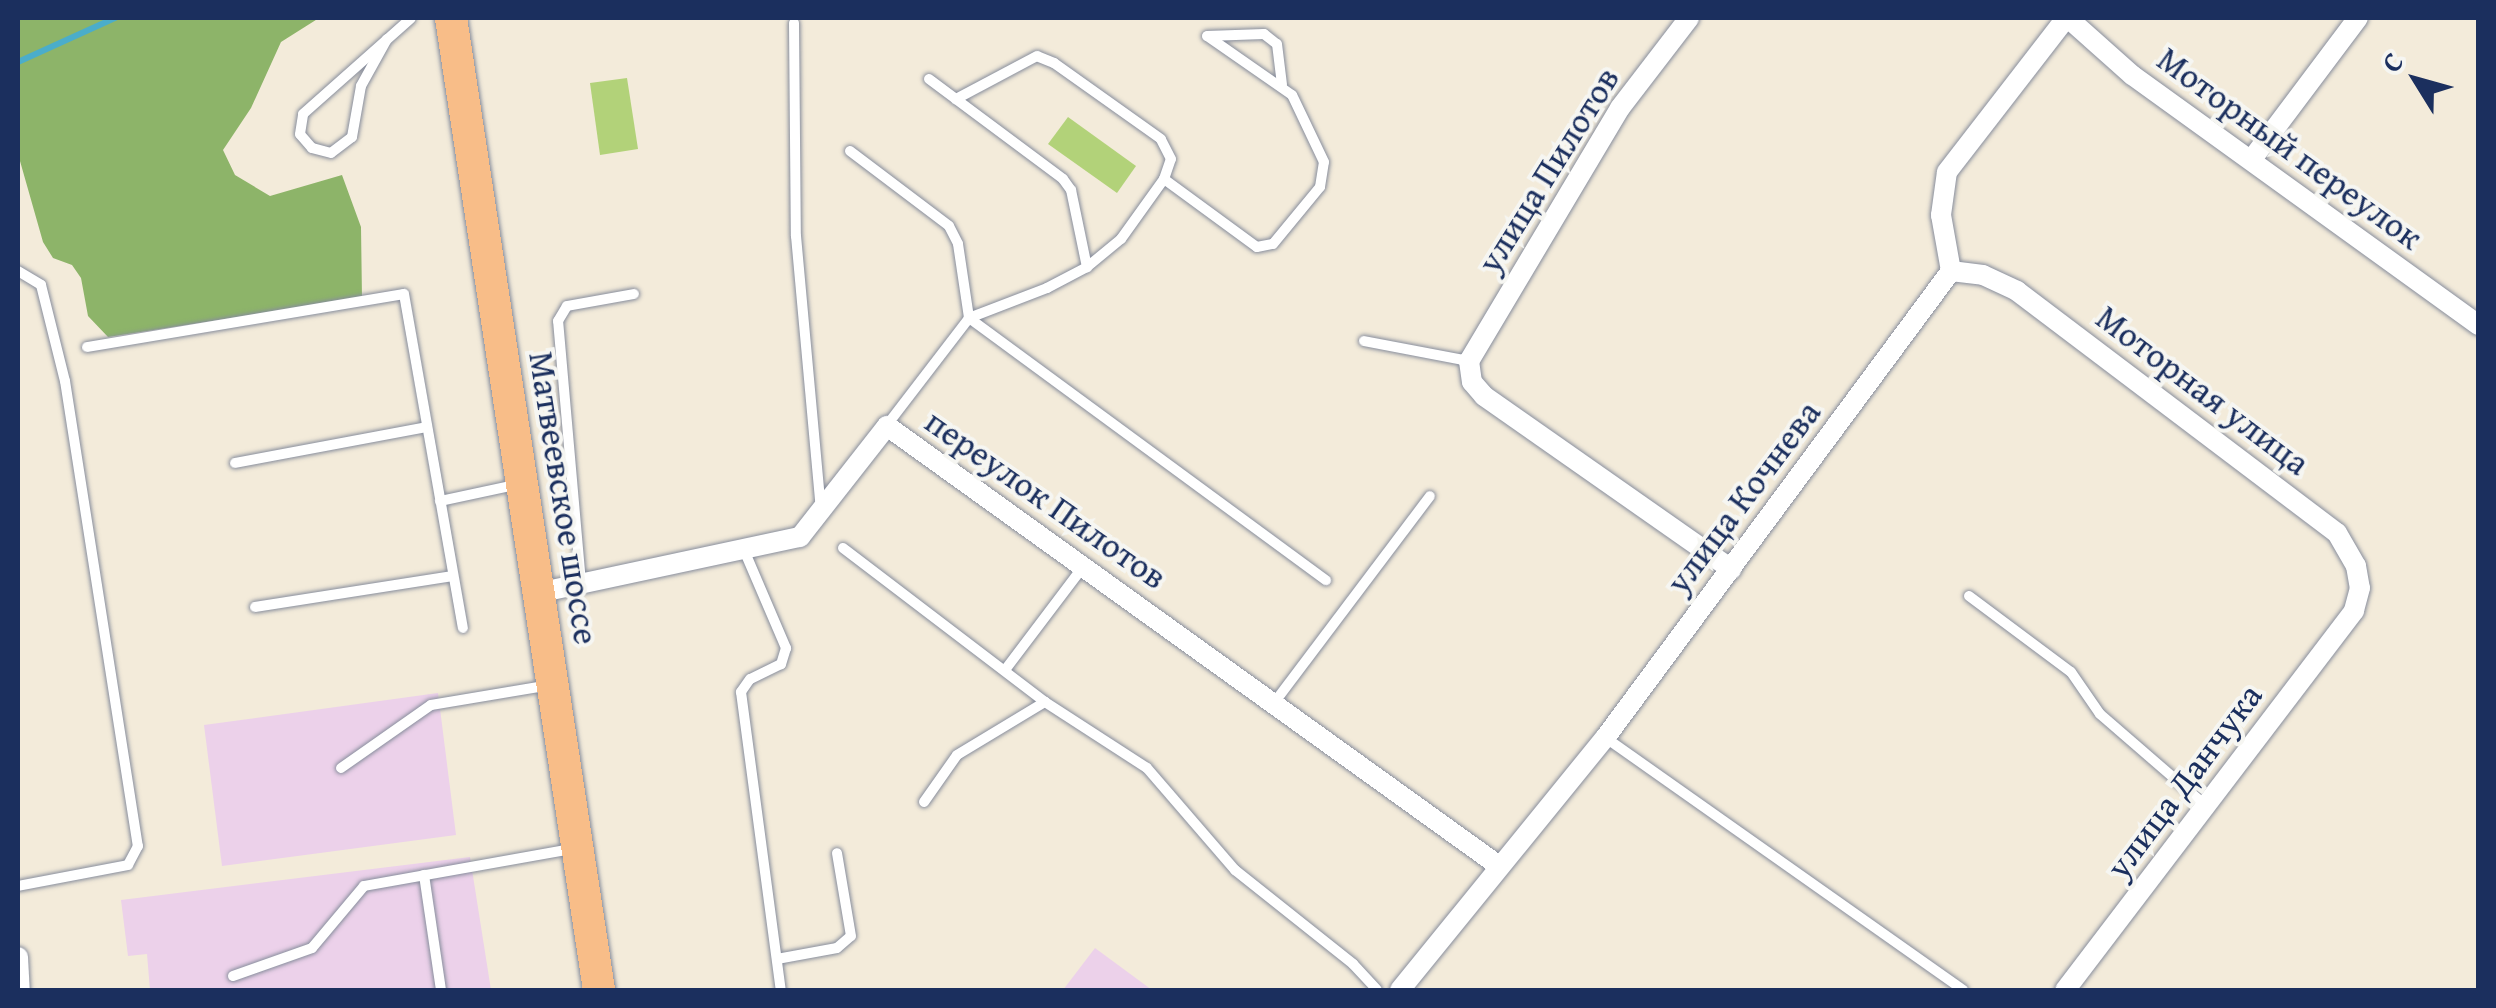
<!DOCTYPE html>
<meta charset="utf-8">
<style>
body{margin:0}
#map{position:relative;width:2496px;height:1008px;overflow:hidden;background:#f3ebda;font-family:"Gentium Book Plus",serif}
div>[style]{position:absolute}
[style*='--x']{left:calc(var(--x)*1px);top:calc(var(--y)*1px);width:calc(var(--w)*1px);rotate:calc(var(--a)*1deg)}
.built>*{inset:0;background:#ecd1ea}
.green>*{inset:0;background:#b2d279}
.forest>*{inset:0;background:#8db469}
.stream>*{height:6px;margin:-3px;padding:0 3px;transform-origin:3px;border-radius:3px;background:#4badca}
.roads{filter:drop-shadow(0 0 2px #878d9c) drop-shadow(0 0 2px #878d9c)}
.lane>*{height:10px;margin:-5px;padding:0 5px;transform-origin:5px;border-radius:5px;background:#fff}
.street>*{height:20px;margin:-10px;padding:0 10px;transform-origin:10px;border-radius:10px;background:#fff}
.primary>*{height:32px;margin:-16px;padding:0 16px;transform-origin:16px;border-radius:16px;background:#f8bd88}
span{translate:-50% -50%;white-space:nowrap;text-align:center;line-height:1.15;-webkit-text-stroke:8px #f6f6f2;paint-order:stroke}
.street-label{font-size:35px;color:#1b2f5e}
.frame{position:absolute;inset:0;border:20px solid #1b2f5e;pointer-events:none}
.north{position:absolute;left:2366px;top:30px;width:100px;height:100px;-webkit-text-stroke:8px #f6f6f2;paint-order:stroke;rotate:307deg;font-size:28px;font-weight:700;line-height:40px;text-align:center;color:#1b2f5e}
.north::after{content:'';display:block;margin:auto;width:35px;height:45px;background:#1b2f5e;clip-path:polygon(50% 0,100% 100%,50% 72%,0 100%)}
</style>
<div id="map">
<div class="built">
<div style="clip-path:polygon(438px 693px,456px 835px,222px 866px,204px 725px)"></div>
<div style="clip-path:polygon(470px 857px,491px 990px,150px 990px,147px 954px,128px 956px,121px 900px)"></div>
<div style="clip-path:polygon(1095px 948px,1152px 990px,1063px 990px)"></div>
</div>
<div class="green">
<div style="clip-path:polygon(627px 78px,638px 149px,600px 155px,590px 83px)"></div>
<div style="clip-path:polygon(1068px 117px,1136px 166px,1117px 193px,1048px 144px)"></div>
</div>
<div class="forest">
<div style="clip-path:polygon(18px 18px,319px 18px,281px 42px,251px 108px,223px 150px,235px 175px,270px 196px,342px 175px,361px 227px,362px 298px,108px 337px,88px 316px,81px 278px,72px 265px,53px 258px,43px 242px,18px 154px)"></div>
</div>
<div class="stream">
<div style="--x:18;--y:62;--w:107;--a:-24.4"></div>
</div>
<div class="roads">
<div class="lane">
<div style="--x:794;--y:23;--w:213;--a:89.5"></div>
<div style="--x:796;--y:236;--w:274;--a:84.8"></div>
<div style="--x:387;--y:39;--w:54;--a:119"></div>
<div style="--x:361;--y:86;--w:52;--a:100"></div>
<div style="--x:352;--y:137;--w:26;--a:143"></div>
<div style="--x:331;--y:153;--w:20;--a:-165"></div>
<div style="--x:312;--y:148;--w:18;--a:-131"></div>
<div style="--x:300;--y:134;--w:20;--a:-81"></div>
<div style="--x:303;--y:114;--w:144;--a:-41.6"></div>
<div style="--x:929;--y:79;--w:167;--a:36.7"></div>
<div style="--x:1063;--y:179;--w:14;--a:54"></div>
<div style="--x:1071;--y:190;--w:79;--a:78.3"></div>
<div style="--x:850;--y:151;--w:124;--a:37.1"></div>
<div style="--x:949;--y:226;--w:20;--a:63"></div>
<div style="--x:958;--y:244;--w:75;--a:81.5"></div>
<div style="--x:969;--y:318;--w:84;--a:-21"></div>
<div style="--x:1047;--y:288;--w:45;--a:-27.7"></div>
<div style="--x:1087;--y:267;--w:44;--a:-39.5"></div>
<div style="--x:1121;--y:239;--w:74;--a:-54.4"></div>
<div style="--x:1164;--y:179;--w:21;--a:-71"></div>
<div style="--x:1171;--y:159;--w:22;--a:-117"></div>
<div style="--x:1161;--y:139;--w:131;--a:-144.6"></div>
<div style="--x:1054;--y:63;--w:18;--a:-158"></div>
<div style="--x:1037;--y:56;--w:92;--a:152"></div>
<div style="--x:1164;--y:179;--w:115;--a:36.2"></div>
<div style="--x:1257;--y:247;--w:16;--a:-11"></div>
<div style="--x:1273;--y:244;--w:74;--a:-50.5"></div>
<div style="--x:1320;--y:187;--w:25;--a:-81"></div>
<div style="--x:1324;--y:162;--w:74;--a:-115.5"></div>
<div style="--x:1292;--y:95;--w:103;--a:-145.2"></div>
<div style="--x:1207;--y:36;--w:57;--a:-2"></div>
<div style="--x:1264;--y:34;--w:16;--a:38"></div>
<div style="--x:1277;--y:44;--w:41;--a:83"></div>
<div style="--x:18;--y:271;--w:27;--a:31"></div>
<div style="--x:41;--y:285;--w:99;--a:76"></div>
<div style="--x:65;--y:381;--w:471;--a:81.1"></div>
<div style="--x:138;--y:846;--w:21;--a:118"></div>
<div style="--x:128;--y:865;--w:112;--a:169.2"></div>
<div style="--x:1364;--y:341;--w:107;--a:10.8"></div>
<div style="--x:87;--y:347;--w:321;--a:-9.5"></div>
<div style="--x:404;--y:294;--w:339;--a:80"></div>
<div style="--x:887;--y:425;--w:135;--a:-52.5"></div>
<div style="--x:969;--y:318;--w:443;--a:36.3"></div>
<div style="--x:235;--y:463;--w:195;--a:-10.6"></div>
<div style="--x:440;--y:501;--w:77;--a:-12"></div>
<div style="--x:843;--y:548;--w:254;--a:37.3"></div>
<div style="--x:1045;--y:702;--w:121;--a:32.9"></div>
<div style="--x:1147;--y:768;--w:135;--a:49.2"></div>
<div style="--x:1235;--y:870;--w:151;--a:38.5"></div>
<div style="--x:1353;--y:964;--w:35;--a:47"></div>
<div style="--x:744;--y:550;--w:107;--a:66.8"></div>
<div style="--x:786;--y:648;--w:17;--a:107"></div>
<div style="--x:781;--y:664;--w:34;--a:154"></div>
<div style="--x:750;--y:679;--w:16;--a:125"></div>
<div style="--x:741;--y:692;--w:301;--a:82.4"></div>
<div style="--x:581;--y:583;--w:263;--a:-95"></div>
<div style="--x:558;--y:321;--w:17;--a:-59"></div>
<div style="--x:567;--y:306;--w:68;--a:-10.2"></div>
<div style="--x:1969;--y:596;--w:127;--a:36.7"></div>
<div style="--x:2071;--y:672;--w:51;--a:55.4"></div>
<div style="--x:2100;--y:714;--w:139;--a:40.9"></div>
<div style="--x:255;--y:607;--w:200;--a:-8.9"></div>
<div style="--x:1005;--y:670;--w:129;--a:-52.9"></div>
<div style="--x:1274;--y:703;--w:259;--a:-53"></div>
<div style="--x:1606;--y:738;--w:437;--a:35.2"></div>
<div style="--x:341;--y:768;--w:110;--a:-35"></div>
<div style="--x:431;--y:705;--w:121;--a:-9.5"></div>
<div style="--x:924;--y:802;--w:57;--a:-54.9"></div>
<div style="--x:957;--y:755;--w:103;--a:-31.1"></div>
<div style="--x:424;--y:875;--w:116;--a:81.6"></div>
<div style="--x:777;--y:959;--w:61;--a:-10.4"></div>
<div style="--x:837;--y:948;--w:18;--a:-41"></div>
<div style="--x:851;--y:936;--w:84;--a:-99.6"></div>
<div style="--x:233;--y:976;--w:84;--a:-19.5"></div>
<div style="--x:312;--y:948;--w:81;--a:-50"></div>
<div style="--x:364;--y:886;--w:210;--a:-10.1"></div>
</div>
<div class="street">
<div style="--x:1689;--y:18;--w:113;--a:127.5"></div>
<div style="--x:1620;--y:108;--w:295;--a:120.8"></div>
<div style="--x:1469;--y:361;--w:21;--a:82"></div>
<div style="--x:1472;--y:382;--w:18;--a:49"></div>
<div style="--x:1484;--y:396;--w:302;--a:35"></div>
<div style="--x:2068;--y:18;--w:86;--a:41.7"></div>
<div style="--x:2132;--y:75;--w:427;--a:35.8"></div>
<div style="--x:2252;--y:159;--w:176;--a:-53.1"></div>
<div style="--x:1951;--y:271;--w:32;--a:7"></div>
<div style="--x:1983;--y:275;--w:38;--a:25"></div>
<div style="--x:2017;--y:291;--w:401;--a:37.1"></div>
<div style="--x:2337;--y:533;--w:38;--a:60"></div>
<div style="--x:2356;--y:566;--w:22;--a:80"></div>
<div style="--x:2360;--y:588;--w:24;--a:105"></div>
<div style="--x:2354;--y:611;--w:477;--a:127.3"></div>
<div style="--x:538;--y:593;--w:268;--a:-12.1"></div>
<div style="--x:800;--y:537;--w:141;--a:-51.9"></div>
<div style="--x:887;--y:426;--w:754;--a:35.71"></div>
<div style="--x:18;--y:957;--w:33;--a:87"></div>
<div style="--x:1400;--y:990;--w:325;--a:-50.9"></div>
<div style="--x:1605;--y:738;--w:581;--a:-53.47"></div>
<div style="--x:1951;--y:271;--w:57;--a:-100.1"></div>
<div style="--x:1941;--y:215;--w:43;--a:-82.1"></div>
<div style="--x:1947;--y:172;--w:195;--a:-52.3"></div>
</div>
<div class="primary">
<div style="--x:451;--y:18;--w:983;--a:81.34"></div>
</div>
</div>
<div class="street-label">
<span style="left:2290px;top:148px;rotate:36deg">Моторный переулок</span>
<span style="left:1548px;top:170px;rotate:-58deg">улица Пилотов</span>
<span style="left:2203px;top:390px;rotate:37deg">Моторная улица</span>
<span style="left:1743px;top:497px;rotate:-53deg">улица Кочнева</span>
<span style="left:564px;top:498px;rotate:81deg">Матвеевское шоссе</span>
<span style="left:1046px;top:499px;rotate:35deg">переулок Пилотов</span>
<span style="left:2184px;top:781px;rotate:-53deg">улица Данчука</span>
</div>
<div class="frame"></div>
<div class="north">С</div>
</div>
